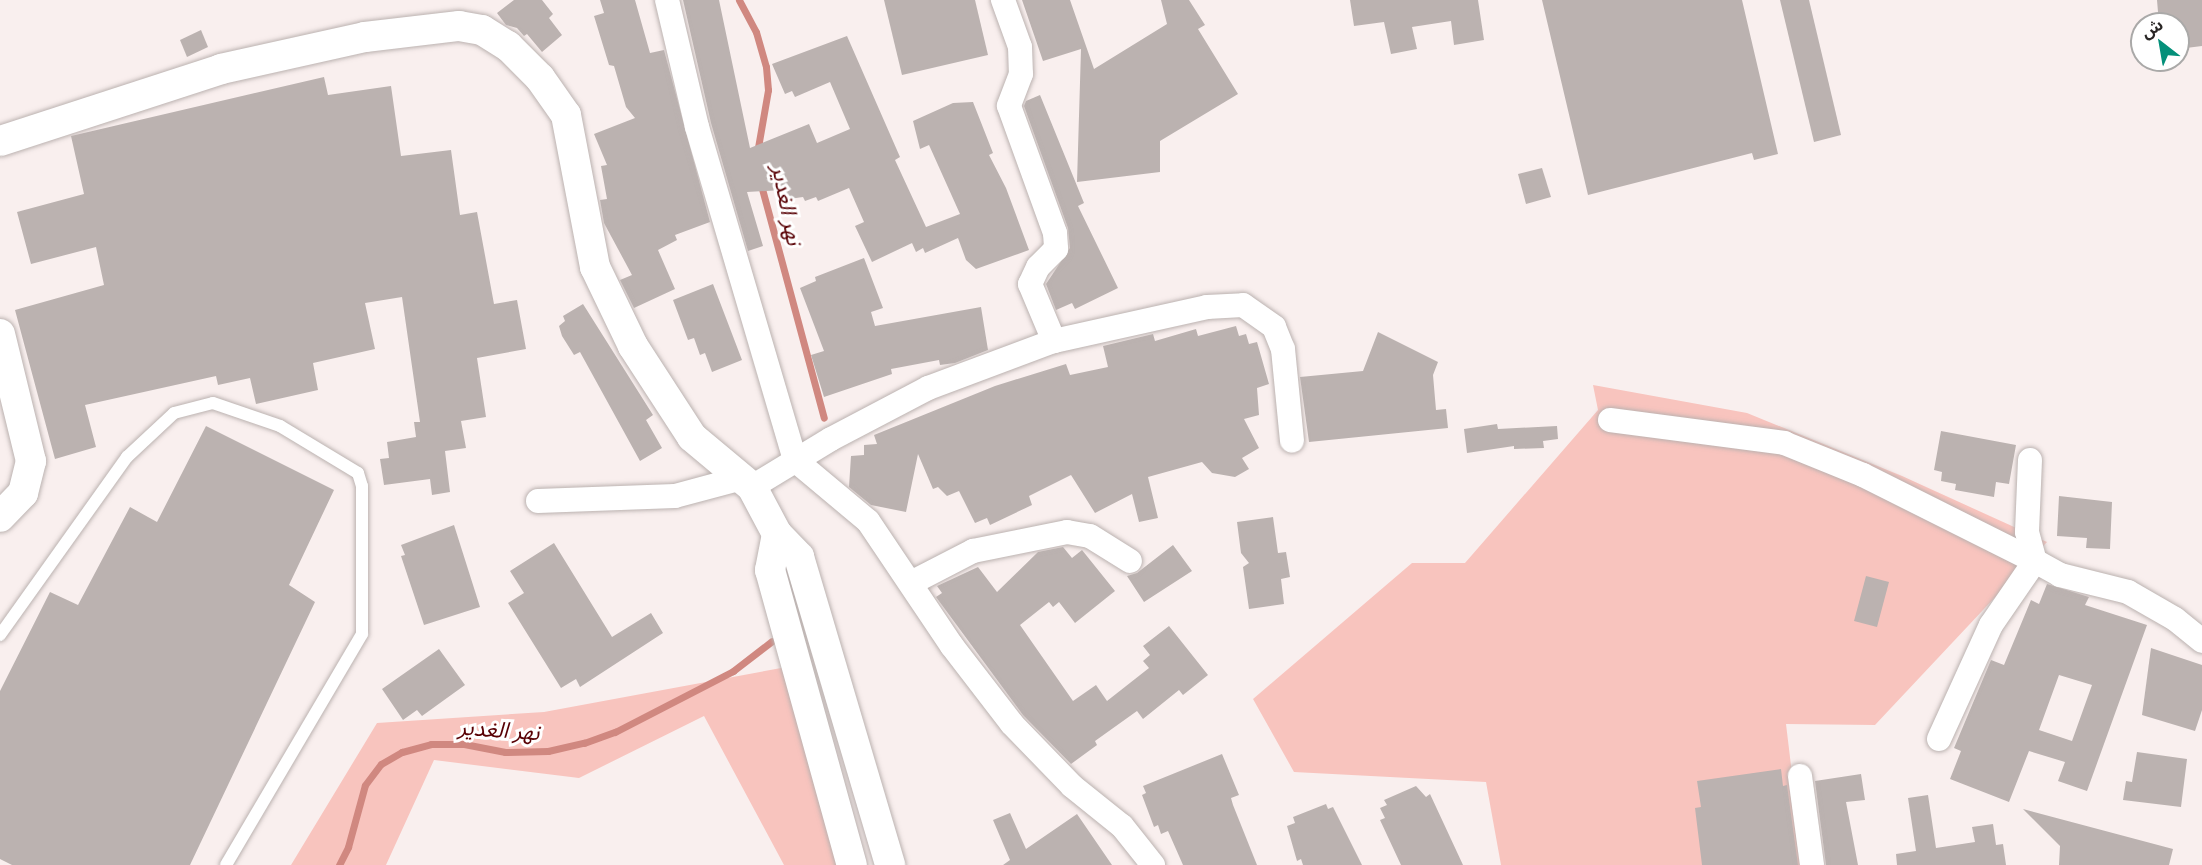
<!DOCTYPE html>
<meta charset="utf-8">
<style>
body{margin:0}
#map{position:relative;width:2202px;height:865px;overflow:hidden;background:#f9efee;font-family:Lora,"Noto Sans Arabic",serif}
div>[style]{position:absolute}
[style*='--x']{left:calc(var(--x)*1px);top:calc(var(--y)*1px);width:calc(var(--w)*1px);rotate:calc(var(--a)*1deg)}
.green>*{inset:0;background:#f8c4be}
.stream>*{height:7px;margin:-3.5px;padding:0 3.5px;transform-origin:3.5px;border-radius:3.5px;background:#d08880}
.building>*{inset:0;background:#bbb2b0}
.roads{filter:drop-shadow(0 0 2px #bbb2b0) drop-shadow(0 0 2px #bbb2b0)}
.service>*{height:12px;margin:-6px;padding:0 6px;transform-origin:6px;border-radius:6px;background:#fff}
.minor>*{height:24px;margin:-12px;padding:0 12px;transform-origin:12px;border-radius:12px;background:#fff}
.tertiary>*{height:30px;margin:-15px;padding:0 15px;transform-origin:15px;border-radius:15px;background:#fff}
span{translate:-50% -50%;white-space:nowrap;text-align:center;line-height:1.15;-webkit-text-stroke:6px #fff;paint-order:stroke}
.water-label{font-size:22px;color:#580004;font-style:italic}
.north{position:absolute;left:2130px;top:12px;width:60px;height:60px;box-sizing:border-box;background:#fff;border:2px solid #aaa9a8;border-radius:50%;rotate:329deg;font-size:16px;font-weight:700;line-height:24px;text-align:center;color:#2a2726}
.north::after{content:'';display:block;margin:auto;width:21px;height:27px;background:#04907a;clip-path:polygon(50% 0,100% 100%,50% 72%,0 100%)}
</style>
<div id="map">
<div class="green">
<div style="clip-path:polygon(1593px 385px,1747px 413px,1902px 476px,2047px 542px,1875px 725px,1786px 724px,1803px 865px,1501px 865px,1486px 782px,1294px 772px,1253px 699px,1412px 563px,1465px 563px,1598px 410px)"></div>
<div style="clip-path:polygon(792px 666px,844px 865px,784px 865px,704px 716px,579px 778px,434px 760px,386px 865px,291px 865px,377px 723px,544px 712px)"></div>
</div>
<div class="stream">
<div style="--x:739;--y:0;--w:36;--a:62"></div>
<div style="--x:756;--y:32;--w:36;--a:74"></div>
<div style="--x:766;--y:67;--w:23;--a:85"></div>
<div style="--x:768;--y:90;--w:64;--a:99.9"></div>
<div style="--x:761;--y:185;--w:241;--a:74.9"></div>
<div style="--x:339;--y:865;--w:20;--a:-63"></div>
<div style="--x:348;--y:847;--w:64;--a:-74.7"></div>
<div style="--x:365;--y:785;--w:26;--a:-53"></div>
<div style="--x:381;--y:764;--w:24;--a:-30"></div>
<div style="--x:402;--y:752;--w:30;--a:-15"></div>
<div style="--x:431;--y:744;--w:33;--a:0"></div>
<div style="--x:464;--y:744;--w:42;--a:11"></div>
<div style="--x:505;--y:752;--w:43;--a:-1.3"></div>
<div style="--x:548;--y:751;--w:37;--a:-13"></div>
<div style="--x:584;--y:743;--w:33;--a:-20"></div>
<div style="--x:615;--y:732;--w:133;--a:-27.3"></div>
<div style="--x:733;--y:671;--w:49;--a:-37.6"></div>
</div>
<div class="building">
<div style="clip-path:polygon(514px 0,542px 0,553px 14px,549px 18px,562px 35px,542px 52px,527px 34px,524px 36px,517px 28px,506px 25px,497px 13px)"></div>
<div style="clip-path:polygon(600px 0,635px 0,650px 53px,664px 50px,710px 222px,675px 235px,677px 240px,658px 250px,675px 289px,634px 308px,620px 280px,632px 275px,604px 223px,600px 200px,607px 199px,601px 166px,607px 165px,594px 134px,635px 118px,626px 107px,614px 66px,609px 65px,594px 16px,604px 13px)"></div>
<div style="clip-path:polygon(683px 0,719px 0,750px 148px,809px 124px,817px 143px,850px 129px,830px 82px,795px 97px,792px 91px,785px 94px,772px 64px,847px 36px,900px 157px,895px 160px,926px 227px,960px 214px,929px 145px,920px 149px,913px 121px,953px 103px,973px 102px,993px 153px,989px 155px,1006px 188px,1029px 250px,976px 269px,966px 260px,958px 238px,925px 253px,923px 248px,916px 252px,912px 243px,872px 262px,855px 226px,864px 222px,849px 188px,818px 201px,816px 197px,805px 201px,803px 197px,789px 199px,783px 190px,747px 192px,763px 246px,748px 251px,711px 123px)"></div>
<div style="clip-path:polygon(884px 0,975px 0,988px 55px,902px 75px)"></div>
<div style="clip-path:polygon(1022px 0,1070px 0,1094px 69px,1167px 24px,1161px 0,1189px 0,1205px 25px,1198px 29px,1238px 94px,1160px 141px,1160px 172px,1077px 182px,1081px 49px,1043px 61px)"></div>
<div style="clip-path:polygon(1350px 0,1478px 0,1484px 40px,1454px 45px,1451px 21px,1412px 27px,1417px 49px,1391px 54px,1384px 22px,1354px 26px)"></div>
<div style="clip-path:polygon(1542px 0,1742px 0,1778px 154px,1754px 160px,1752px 153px,1588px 195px)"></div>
<div style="clip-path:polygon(1780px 0,1809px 0,1841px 135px,1814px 142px)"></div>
<div style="clip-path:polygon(2157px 0,2202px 0,2202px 46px,2178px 49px,2178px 24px,2159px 24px)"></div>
<div style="clip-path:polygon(201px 30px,208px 47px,187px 57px,180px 40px)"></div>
<div style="clip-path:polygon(324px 77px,328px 95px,391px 86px,401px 156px,451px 150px,460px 215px,477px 212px,494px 304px,517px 300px,526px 349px,477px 358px,486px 417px,461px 421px,466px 448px,445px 451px,450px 492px,432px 495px,430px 479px,384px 485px,380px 459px,389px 458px,387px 442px,416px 437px,414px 422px,420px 422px,402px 297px,365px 303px,375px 349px,313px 363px,318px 390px,256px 404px,250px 378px,218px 385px,216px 376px,85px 405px,96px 447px,55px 459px,15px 310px,104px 285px,96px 247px,31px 264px,17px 212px,84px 194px,71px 136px)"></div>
<div style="clip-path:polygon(1040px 95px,1084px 203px,1078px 206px,1118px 288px,1075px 309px,1072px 303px,1056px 310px,1046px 284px,1070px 248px,1068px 228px,1024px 106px,1026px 101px)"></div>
<div style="clip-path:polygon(1542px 168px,1551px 197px,1526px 204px,1518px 174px)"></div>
<div style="clip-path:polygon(864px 258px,883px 308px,871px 312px,875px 326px,981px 307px,988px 350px,955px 363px,940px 365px,939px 360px,891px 369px,892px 374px,824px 397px,811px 355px,824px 351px,800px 288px,816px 281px,815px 277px)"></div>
<div style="clip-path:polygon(713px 284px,742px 360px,712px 372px,705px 353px,700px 355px,694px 338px,688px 340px,673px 300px)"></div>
<div style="clip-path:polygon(583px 304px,653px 415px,646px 420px,662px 448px,640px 461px,580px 352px,574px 355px,562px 336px,559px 326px,565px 321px,563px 316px)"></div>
<div style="clip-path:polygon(1236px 326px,1239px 336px,1246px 334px,1249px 344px,1257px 342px,1269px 384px,1257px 388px,1259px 415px,1244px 419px,1259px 448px,1242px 458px,1249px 469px,1235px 477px,1212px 473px,1202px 462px,1148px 477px,1158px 518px,1139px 522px,1132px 494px,1095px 513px,1071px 475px,1029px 496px,1032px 505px,990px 525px,987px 518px,975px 523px,959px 491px,947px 496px,938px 487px,933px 489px,918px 454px,906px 512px,871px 505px,849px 487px,851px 456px,864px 455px,864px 445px,877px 444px,874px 435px,995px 386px,1066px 364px,1070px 375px,1108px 367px,1103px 346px,1153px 334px,1155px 341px,1196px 329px,1198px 336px)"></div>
<div style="clip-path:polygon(1378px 332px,1438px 362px,1433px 375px,1436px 410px,1446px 409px,1448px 428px,1309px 442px,1300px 377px,1363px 371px)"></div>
<div style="clip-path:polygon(1497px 424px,1498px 429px,1557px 426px,1558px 439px,1543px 441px,1544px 448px,1514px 449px,1514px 446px,1467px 453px,1464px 429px)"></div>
<div style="clip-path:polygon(206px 426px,334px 490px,289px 585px,315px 602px,190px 865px,12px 865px,0 859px,0 691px,50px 592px,78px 605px,130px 507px,157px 522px)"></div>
<div style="clip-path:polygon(1941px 431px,2016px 445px,2009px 484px,1996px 482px,1994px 497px,1955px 490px,1956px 484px,1941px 481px,1942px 472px,1934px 470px)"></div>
<div style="clip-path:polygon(2059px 496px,2112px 502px,2110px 549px,2086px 548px,2087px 538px,2057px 536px)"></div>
<div style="clip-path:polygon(1273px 517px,1278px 553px,1286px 552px,1290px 577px,1281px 579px,1284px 604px,1249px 609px,1243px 567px,1249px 563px,1241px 553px,1237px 522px)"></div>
<div style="clip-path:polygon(454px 525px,480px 607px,424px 625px,401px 556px,405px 555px,401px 545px)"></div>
<div style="clip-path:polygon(554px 543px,612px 637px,651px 613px,663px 633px,580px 687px,576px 679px,561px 688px,508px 603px,524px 593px,510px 571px)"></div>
<div style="clip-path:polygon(1173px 545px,1192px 571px,1144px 602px,1127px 576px,1137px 573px)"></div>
<div style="clip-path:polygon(1063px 547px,1072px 558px,1082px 550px,1115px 591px,1075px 623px,1059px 602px,1053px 607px,1049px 602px,1020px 625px,1073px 701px,1096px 685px,1107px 701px,1149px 668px,1143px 661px,1150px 655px,1143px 646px,1169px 626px,1208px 675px,1183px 695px,1179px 690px,1143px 719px,1137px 711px,1095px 741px,1097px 745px,1071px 764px,1023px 715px,936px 597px,942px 593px,937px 586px,978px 567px,997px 592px,1038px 552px)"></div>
<div style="clip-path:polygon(1866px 576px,1889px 582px,1877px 627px,1854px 621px)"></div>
<div style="clip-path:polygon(evenodd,2047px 584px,2089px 597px,2085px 605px,2147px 625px,2087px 791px,2058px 781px,2065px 762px,2029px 751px,2009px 802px,1950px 779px,1961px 751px,1954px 748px,1991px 660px,2004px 665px,2031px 600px,2039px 604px,2047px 584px,2059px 675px,2092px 685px,2072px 741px,2039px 730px,2059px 675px)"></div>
<div style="clip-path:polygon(2151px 648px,2202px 665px,2202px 710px,2195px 731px,2142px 715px)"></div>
<div style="clip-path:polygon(439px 649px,465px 685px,422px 716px,417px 710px,403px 720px,382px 689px)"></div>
<div style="clip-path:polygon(2137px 752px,2187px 759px,2181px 807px,2123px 800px,2126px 781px,2132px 782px)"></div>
<div style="clip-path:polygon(1222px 754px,1239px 795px,1231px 798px,1233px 805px,1257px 865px,1183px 865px,1168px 831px,1161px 834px,1158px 825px,1154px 827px,1142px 795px,1146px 793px,1143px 786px)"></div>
<div style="clip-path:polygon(1781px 769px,1783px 786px,1787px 785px,1798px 865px,1702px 865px,1695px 808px,1701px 807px,1697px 781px)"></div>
<div style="clip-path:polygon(1861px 774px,1865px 800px,1846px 802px,1858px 865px,1826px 865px,1815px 781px)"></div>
<div style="clip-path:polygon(1416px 786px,1426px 797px,1430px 794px,1463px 865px,1401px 865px,1380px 820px,1385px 818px,1380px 808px,1387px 805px,1384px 800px)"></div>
<div style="clip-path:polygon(1928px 795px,1936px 848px,1975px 842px,1972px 827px,1993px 824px,1996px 845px,2003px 844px,2006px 865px,1897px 865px,1896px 854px,1916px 851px,1908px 798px)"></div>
<div style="clip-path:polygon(1326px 804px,1328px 809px,1333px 807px,1362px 865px,1303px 865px,1301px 859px,1297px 861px,1287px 826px,1295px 823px,1293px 817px)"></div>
<div style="clip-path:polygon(2023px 809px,2173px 849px,2169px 865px,2059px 865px,2060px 846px)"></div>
<div style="clip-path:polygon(1010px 813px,1026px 849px,1077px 814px,1112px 865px,1003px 865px,1010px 860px,993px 820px)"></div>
</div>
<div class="roads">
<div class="service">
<div style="--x:0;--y:635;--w:219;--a:-54.5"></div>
<div style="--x:127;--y:457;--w:64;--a:-43.1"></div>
<div style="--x:174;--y:413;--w:40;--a:-14.4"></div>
<div style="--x:213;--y:403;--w:71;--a:18.9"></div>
<div style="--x:280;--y:426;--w:91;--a:31.1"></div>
<div style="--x:358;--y:473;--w:14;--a:73"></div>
<div style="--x:362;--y:486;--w:148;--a:90"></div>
<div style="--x:362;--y:634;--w:268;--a:120.5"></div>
</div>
<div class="minor">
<div style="--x:667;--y:0;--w:130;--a:76.7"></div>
<div style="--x:697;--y:127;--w:347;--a:73.6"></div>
<div style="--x:795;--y:460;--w:95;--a:39.9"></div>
<div style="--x:868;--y:521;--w:151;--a:56.1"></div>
<div style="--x:952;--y:646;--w:98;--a:52.4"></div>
<div style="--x:1012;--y:724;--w:86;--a:45.9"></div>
<div style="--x:1072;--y:786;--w:64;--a:38.7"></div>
<div style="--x:1122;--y:826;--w:50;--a:51.5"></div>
<div style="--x:1003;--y:0;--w:50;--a:70.1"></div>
<div style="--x:1020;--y:47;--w:27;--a:88"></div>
<div style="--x:1021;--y:74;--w:34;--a:111"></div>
<div style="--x:1009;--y:106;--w:135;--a:70.1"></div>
<div style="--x:1055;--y:233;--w:16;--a:86"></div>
<div style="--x:1056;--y:249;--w:25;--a:135"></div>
<div style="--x:1038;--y:267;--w:19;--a:115"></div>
<div style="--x:1030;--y:284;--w:62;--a:67.2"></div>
<div style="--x:1610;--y:420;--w:176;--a:7.5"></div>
<div style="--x:1784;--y:443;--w:85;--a:22.1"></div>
<div style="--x:1863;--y:475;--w:192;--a:26.6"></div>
<div style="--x:2030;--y:460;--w:72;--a:92.4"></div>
<div style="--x:2027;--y:532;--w:30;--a:75"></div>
<div style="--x:752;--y:487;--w:92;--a:-31.3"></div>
<div style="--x:831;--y:439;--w:110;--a:-27.7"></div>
<div style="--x:928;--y:388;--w:134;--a:-20.5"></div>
<div style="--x:1054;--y:341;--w:157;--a:-12.5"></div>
<div style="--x:1207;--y:307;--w:36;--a:-3"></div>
<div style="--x:1243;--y:305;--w:38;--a:35"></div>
<div style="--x:1274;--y:327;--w:24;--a:68"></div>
<div style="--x:1283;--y:349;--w:92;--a:84.4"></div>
<div style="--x:538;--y:501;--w:137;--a:-2.1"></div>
<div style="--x:675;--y:496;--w:69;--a:-15"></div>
<div style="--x:911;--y:583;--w:70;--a:-27.3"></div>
<div style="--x:973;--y:551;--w:96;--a:-11.4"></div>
<div style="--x:1067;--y:532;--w:23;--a:10"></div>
<div style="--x:1090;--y:536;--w:47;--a:32"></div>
<div style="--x:1939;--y:739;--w:125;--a:-65.5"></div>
<div style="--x:1991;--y:625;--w:78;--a:-55.5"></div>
<div style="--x:2035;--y:561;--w:29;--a:29"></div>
<div style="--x:2060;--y:575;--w:70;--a:14"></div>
<div style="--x:2128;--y:592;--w:54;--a:29.9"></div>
<div style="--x:2175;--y:619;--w:35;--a:39"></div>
<div style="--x:1800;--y:776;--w:90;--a:82.3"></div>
</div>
<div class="tertiary">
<div style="--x:0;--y:141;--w:232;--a:-18"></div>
<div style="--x:221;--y:69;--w:148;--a:-12.5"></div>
<div style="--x:365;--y:37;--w:95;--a:-6.7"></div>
<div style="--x:459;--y:26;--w:23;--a:10"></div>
<div style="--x:482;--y:30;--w:31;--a:32"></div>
<div style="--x:508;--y:46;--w:45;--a:45"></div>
<div style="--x:540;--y:78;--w:45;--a:54.9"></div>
<div style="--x:566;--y:115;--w:155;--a:79.2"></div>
<div style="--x:595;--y:267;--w:88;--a:64.3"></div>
<div style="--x:633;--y:346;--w:108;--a:57"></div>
<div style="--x:692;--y:437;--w:78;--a:39.8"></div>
<div style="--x:752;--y:487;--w:53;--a:62"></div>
<div style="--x:777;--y:534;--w:32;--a:46"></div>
<div style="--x:799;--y:557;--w:321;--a:73.5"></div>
<div style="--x:0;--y:334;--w:131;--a:76.3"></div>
<div style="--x:31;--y:461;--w:33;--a:104"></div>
<div style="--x:23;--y:493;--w:33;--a:134"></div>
<div style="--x:777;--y:534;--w:37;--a:101"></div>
<div style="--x:770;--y:570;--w:306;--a:74.5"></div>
</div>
</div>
<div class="water-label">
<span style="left:787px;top:205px;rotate:79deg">نهر الغدير</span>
<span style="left:499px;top:730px;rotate:4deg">نهر الغدير</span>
</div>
<div class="north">ش</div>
</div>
